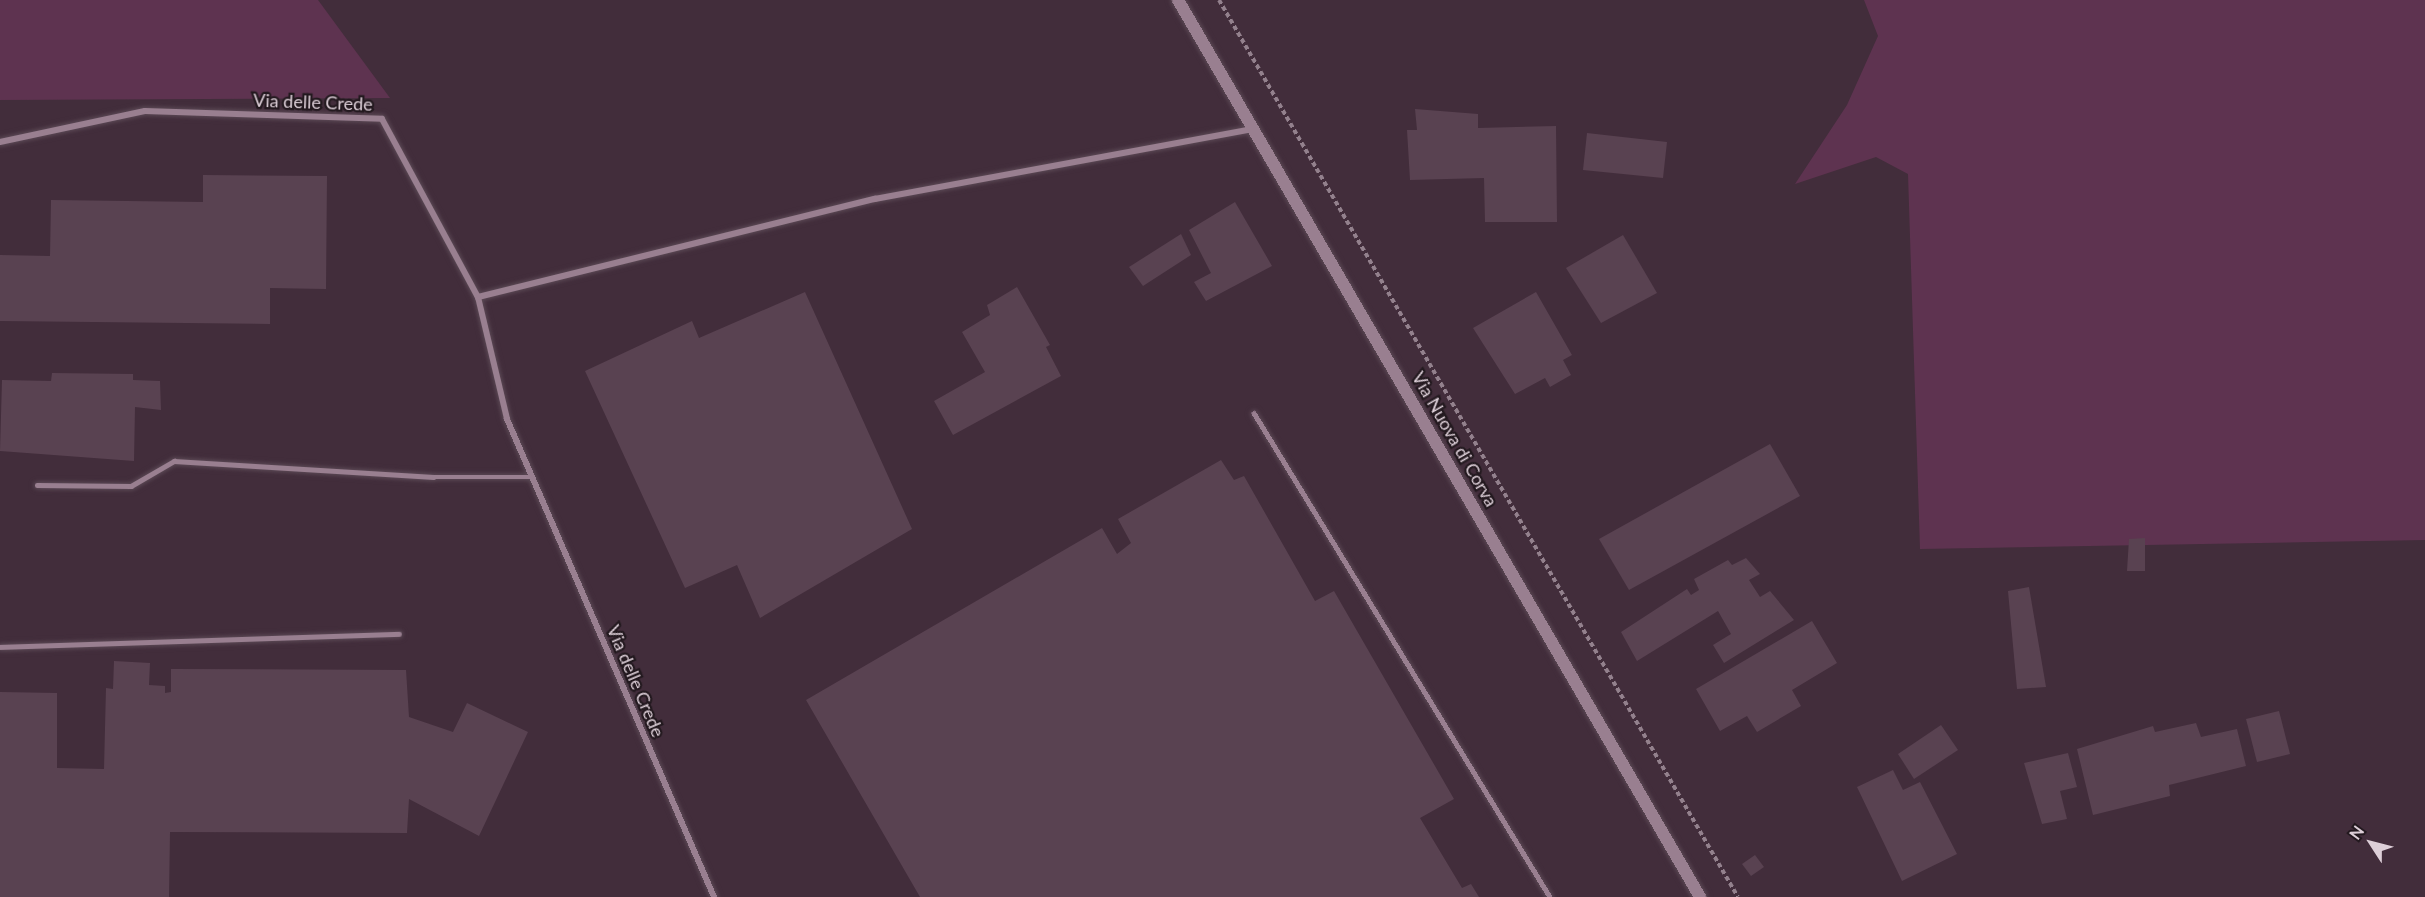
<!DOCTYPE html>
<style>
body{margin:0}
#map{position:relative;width:2425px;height:897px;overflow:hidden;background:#422d3b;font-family:Lato,sans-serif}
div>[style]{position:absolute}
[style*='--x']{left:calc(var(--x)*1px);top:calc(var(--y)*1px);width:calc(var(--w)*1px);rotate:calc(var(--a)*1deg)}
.green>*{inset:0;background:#5e3350}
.building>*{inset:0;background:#594251}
.path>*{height:4px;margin-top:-2px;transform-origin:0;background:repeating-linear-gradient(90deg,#93818d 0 4.5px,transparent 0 7.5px)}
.roads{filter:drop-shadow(0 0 2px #5b4955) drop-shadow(0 0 2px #5b4955)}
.lane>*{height:4.5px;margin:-2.25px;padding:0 2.25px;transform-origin:2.25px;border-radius:2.25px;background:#997f90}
.street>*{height:6px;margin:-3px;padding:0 3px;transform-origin:3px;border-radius:3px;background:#997f90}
.secondary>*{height:12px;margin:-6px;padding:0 6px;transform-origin:6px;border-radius:6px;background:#997f90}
span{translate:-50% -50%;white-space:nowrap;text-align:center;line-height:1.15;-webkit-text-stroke:4.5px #23191f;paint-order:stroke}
.street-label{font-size:18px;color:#ddcfd8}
.north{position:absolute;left:2341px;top:813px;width:60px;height:60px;-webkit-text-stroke:4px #23191f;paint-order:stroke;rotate:306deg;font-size:16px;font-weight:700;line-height:24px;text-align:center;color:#ddcfd8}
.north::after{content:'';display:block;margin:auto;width:21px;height:27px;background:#ddcfd8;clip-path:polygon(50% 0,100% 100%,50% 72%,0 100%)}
</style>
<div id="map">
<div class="green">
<div style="clip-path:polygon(0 0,318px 0,390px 98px,0 100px)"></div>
<div style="clip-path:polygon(1864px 0,2425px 0,2425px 540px,1920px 549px,1908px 174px,1876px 157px,1795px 184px,1847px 105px,1878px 36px)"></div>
</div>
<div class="building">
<div style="clip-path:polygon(1415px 109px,1478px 114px,1478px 128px,1556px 126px,1557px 222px,1485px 222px,1484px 178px,1410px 180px,1407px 130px,1417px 130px)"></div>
<div style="clip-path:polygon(1587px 133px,1667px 142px,1663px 178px,1583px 170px)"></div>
<div style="clip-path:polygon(203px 175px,327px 176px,326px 289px,270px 288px,270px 324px,0 321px,0 255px,50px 256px,51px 200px,203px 202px)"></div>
<div style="clip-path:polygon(1235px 202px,1272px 266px,1206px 301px,1194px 282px,1211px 273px,1189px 230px)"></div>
<div style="clip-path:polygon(1181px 234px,1191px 255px,1143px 286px,1129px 267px)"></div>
<div style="clip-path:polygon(1623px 235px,1657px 293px,1601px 323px,1566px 268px)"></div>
<div style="clip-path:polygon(1017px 287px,1050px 345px,1046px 347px,1061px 376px,953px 435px,934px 401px,985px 372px,962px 332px,990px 315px,987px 305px)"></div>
<div style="clip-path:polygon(805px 292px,912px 529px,760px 618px,737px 565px,685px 588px,585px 371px,692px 321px,699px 338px)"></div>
<div style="clip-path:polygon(1536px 292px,1572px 355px,1563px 360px,1571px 375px,1550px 387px,1545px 378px,1515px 394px,1473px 328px)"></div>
<div style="clip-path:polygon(52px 373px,133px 374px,133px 380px,160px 381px,161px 410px,135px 407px,134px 461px,0 451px,2px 380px,51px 381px)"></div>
<div style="clip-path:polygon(1770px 444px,1800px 496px,1629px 590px,1599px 539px)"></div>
<div style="clip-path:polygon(1221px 460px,1234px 480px,1244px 476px,1315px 601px,1334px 591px,1454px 799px,1420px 818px,1462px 888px,1471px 884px,1479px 897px,920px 897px,806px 700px,1102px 528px,1117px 554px,1131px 543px,1118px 519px)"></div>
<div style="clip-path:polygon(2145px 538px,2145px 571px,2127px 571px,2129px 539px)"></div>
<div style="clip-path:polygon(1746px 558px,1760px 574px,1749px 580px,1760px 597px,1770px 591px,1794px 620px,1724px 663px,1713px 645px,1731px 634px,1718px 611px,1637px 661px,1621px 632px,1687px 589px,1691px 595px,1699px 590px,1694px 579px,1728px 560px,1732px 565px)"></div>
<div style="clip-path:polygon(2029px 587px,2046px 687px,2017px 689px,2008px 591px)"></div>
<div style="clip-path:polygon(1812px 621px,1837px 663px,1792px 690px,1801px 706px,1757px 732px,1747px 716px,1720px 731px,1696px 689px)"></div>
<div style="clip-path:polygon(114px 661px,150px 663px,149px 685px,165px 686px,165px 693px,171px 692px,171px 669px,406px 670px,409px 717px,453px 732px,467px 703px,528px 732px,479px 836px,409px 799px,407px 833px,170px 832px,169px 897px,0 897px,0 692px,57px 693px,57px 768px,104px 769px,106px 688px,113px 689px)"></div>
<div style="clip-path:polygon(2279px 711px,2290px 754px,2257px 762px,2246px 719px)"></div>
<div style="clip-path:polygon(2196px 723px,2201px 737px,2237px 729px,2246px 766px,2169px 785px,2170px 796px,2093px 815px,2077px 749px,2153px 726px,2155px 732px)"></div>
<div style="clip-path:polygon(1941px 725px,1958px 750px,1914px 779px,1898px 754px)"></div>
<div style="clip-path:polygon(2068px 753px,2077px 787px,2060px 791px,2067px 819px,2042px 824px,2024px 763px)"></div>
<div style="clip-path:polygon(1893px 770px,1903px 790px,1920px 782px,1957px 854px,1902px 881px,1857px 787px)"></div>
<div style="clip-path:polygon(1755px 855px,1764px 867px,1751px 876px,1742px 864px)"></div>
</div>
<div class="path">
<div style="--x:1219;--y:0;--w:1036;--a:59.95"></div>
</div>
<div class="roads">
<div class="lane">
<div style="--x:1254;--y:413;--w:567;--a:58.55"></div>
<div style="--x:37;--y:485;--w:94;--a:0.6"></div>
<div style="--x:131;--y:486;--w:50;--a:-30.2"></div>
<div style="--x:174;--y:461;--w:260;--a:3.5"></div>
<div style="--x:434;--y:477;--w:98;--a:0"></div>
<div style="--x:0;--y:647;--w:399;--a:-1.9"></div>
</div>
<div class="street">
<div style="--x:0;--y:142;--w:148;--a:-12.1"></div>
<div style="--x:145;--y:111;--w:237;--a:1.9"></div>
<div style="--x:382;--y:119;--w:202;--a:61.7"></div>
<div style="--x:478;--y:297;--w:125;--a:76.6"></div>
<div style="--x:507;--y:419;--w:521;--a:66.58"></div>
<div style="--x:478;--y:297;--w:409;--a:-13.9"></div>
<div style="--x:875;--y:199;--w:384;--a:-10.5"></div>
</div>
<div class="secondary">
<div style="--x:1178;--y:0;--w:1038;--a:59.8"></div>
</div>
</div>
<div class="street-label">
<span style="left:313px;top:102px;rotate:2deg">Via delle Crede</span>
<span style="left:1455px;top:439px;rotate:60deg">Via Nuova di Corva</span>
<span style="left:636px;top:681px;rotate:67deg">Via delle Crede</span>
</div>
<div class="north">N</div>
</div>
